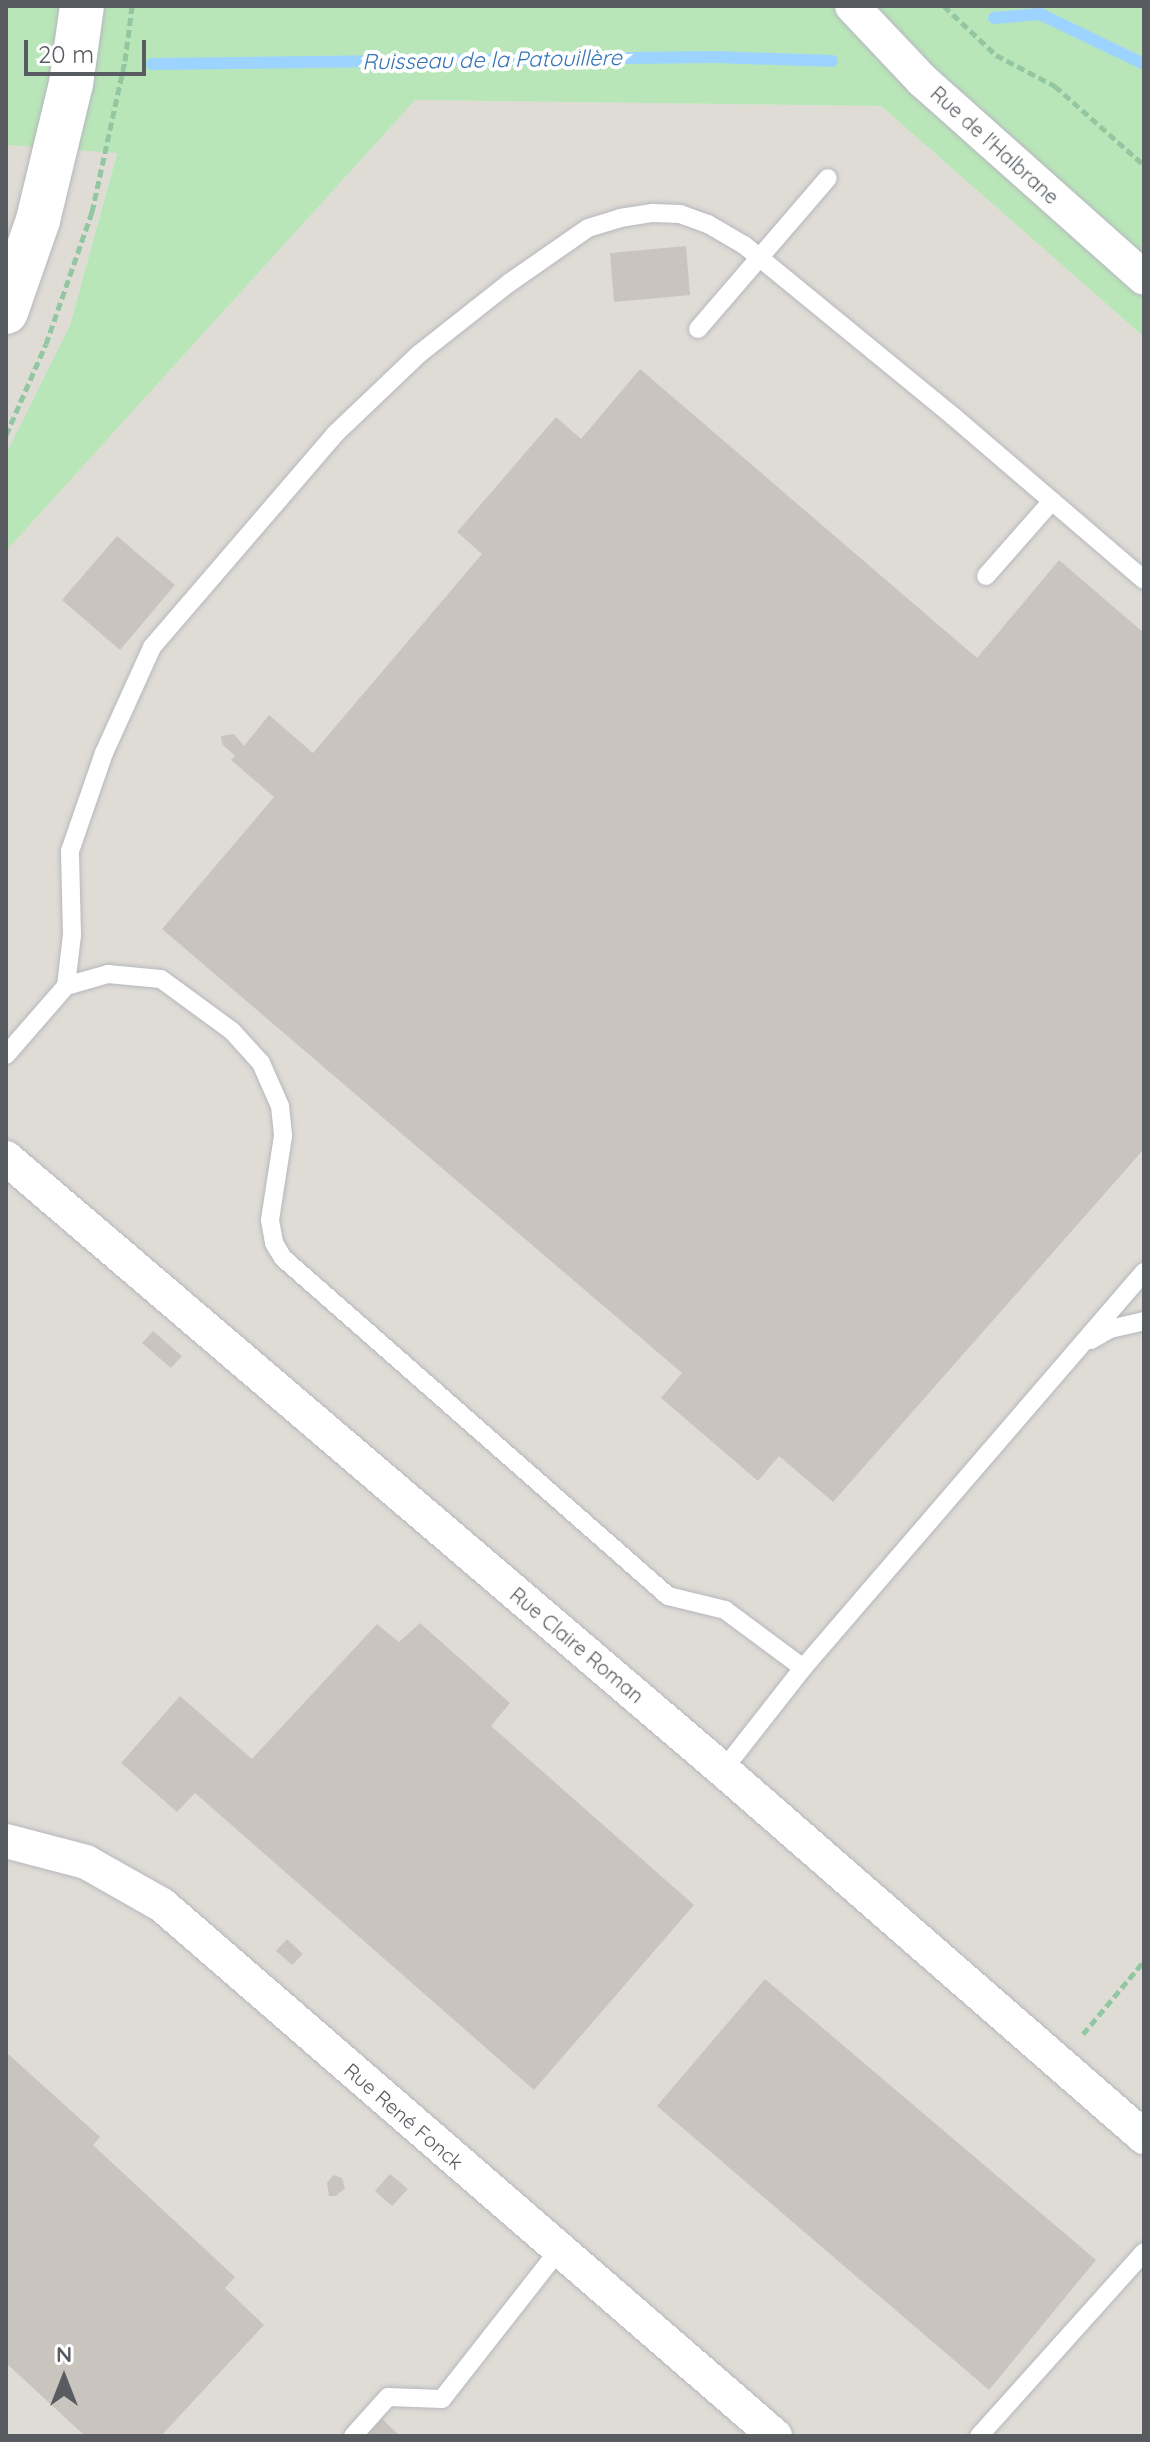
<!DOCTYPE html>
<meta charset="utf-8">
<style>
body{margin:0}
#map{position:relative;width:1150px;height:2442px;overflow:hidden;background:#ece9de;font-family:Quicksand,sans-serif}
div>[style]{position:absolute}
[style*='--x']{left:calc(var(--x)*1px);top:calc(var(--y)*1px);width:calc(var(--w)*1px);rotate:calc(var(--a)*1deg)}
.industrial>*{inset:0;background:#dfdcd6}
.green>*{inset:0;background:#b9e6b9}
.stream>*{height:12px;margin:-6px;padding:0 6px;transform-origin:6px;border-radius:6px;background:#9cd4ff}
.building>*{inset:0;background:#c9c5be}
.path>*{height:5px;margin-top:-2.5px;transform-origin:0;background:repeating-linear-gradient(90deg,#92c7a1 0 8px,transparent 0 12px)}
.roads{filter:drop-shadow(0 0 2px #b5b7bd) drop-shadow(0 0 2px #b5b7bd)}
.lane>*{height:18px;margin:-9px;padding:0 9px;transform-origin:9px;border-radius:9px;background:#fff}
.street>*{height:34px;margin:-17px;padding:0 17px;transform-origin:17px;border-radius:17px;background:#fff}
.secondary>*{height:44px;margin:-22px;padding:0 22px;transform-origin:22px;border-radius:22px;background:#fff}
span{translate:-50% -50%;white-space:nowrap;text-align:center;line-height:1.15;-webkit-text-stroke:8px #fff;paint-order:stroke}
.street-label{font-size:20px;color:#585c61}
.water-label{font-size:22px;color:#3574b6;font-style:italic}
.frame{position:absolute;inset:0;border:8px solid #585c61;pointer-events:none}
.north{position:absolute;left:24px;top:2338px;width:80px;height:80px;-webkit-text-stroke:6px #fff;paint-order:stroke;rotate:0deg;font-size:22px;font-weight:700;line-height:32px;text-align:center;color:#585c61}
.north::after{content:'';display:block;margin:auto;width:28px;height:36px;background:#585c61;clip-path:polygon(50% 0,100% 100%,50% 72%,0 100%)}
.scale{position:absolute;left:24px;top:40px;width:122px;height:36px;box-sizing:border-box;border:4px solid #585c61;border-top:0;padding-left:10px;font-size:24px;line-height:28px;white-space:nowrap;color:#585c61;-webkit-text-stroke:6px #fff;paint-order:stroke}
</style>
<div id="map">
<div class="industrial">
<div style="clip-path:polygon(414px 100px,881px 106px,1144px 337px,1144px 2436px,6px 2436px,6px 551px)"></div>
<div style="clip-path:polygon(6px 145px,117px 152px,70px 325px,6px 454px)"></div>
</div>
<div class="green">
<div style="clip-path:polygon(6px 6px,1144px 6px,1144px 337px,881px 106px,415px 100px,6px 551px,6px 454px,70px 325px,117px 153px,6px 145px)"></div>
</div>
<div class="stream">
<div style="--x:994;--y:18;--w:46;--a:-5"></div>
<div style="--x:1040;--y:14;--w:115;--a:25.7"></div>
<div style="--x:152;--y:64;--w:562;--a:-0.71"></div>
<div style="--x:714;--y:57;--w:118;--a:1.9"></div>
</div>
<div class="building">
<div style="clip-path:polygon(686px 246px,690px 295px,614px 302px,610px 253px)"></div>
<div style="clip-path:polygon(640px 369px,977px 658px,1059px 560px,1144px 633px,1144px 1149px,833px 1502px,779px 1456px,758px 1481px,661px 1398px,682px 1373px,162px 929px,274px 797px,231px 760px,235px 756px,222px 744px,221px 736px,234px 734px,244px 746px,269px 715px,313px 753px,482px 554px,457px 532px,556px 417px,581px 439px)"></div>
<div style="clip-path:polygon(117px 536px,175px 585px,120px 650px,62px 600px)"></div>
<div style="clip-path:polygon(153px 1331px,182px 1356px,171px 1368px,142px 1343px)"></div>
<div style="clip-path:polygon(420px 1623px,510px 1703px,491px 1726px,694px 1905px,534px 2090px,195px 1793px,177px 1812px,121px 1763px,180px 1696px,252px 1759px,377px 1624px,399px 1642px)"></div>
<div style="clip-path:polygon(287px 1939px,303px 1954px,292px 1965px,276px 1951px)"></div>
<div style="clip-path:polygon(765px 1979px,1096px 2260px,989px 2390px,657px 2106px)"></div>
<div style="clip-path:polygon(6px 2052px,100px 2137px,93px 2145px,235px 2277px,225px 2288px,264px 2325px,161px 2436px,85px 2436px,6px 2363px)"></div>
<div style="clip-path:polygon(390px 2174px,408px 2189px,392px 2206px,375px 2191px)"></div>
<div style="clip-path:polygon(333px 2175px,342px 2178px,345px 2188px,336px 2196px,329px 2196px,327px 2183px)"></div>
<div style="clip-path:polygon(382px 2419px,400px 2436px,366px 2436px)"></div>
</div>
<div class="path">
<div style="--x:944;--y:6;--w:71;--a:43.3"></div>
<div style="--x:996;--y:55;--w:67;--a:27.7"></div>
<div style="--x:1055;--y:86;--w:119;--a:41.6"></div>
<div style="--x:6;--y:435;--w:99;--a:-66.3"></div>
<div style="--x:46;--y:344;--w:140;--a:-70.8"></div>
<div style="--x:92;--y:212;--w:155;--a:-77.7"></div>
<div style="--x:125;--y:61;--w:55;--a:-82.7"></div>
<div style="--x:1083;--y:2034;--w:95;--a:-50.1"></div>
</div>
<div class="roads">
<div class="lane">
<div style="--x:698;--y:329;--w:199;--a:-49.3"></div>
<div style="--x:986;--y:576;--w:100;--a:-48.7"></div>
<div style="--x:66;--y:986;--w:44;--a:-15.9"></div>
<div style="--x:108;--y:974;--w:53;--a:5.4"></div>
<div style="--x:161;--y:979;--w:88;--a:36.2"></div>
<div style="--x:232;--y:1031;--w:43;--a:47.8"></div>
<div style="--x:261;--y:1063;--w:47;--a:66.2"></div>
<div style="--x:280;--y:1106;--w:30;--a:84"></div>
<div style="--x:283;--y:1136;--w:85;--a:98.8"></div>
<div style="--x:270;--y:1220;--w:23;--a:80"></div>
<div style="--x:274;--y:1243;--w:17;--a:59"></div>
<div style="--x:283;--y:1258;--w:512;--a:41.28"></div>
<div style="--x:668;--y:1596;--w:59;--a:13.8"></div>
<div style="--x:725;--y:1610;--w:97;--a:36.6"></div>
<div style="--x:6;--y:1055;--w:91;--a:-49"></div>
<div style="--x:66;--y:986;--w:51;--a:-83.3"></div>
<div style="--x:72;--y:935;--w:84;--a:-91.4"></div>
<div style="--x:70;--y:851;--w:104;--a:-70.9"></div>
<div style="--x:104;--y:753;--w:116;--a:-65.6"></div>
<div style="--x:152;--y:647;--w:281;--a:-49.3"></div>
<div style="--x:335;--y:434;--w:116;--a:-43.6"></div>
<div style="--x:419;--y:354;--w:115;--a:-38.3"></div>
<div style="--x:509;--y:283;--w:96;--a:-34.8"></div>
<div style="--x:588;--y:228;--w:34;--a:-17"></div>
<div style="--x:620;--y:218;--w:33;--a:-9"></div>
<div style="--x:653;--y:213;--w:27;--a:2"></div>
<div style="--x:680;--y:214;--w:30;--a:20"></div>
<div style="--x:708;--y:224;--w:42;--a:30.3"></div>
<div style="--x:744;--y:245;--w:271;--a:39.3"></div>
<div style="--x:954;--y:417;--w:250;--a:40.6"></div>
<div style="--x:1091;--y:1340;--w:22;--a:-30"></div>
<div style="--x:1110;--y:1329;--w:35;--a:-13"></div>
<div style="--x:723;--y:1770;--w:130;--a:-51.9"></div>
<div style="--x:803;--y:1668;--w:523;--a:-49.27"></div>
<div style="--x:353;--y:2436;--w:52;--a:-48.1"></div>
<div style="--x:388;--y:2397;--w:54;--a:2.1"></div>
<div style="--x:442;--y:2399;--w:189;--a:-51.9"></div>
<div style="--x:979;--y:2436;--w:247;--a:-48.1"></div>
</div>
<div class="street">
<div style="--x:852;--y:6;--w:102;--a:46.6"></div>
<div style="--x:922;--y:80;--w:297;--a:41.7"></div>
<div style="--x:6;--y:1158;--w:943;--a:40.48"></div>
<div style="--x:723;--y:1770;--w:559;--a:41.08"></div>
<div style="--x:6;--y:1841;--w:83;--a:14.7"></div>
<div style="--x:86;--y:1862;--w:87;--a:29.5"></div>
<div style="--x:162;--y:1905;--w:811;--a:40.9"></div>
</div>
<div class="secondary">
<div style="--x:6;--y:312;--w:97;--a:-70.8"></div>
<div style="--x:38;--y:220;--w:140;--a:-76.4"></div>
<div style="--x:71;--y:84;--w:79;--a:-82"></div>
</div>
</div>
<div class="street-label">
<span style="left:995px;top:145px;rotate:42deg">Rue de l'Halbrane</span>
<span style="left:577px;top:1645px;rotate:40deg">Rue Claire Roman</span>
<span style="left:404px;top:2116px;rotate:41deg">Rue René Fonck</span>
</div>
<div class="water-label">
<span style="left:492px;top:60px;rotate:-1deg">Ruisseau de la Patouillère</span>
</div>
<div class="frame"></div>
<div class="north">N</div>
<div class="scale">20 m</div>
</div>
